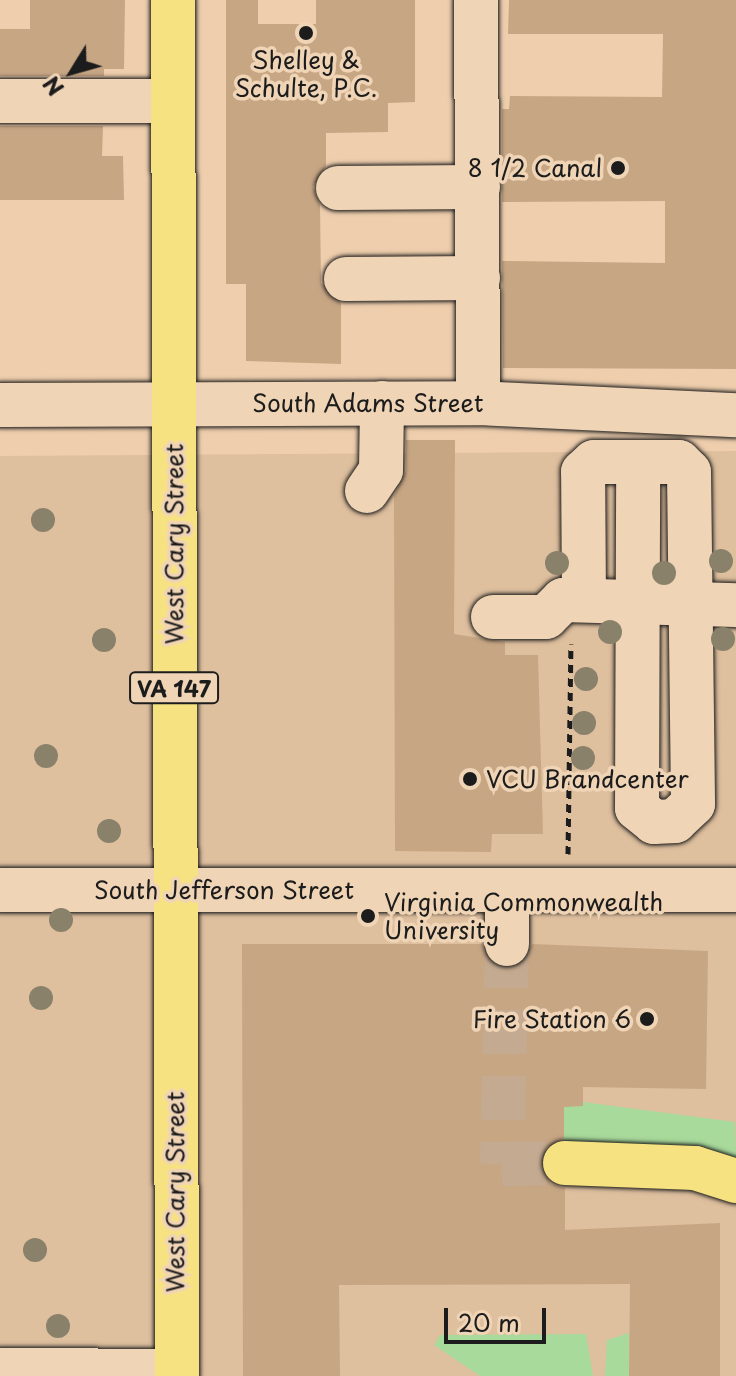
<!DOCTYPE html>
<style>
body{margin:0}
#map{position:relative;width:736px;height:1376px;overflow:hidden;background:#eecead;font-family:"Playpen Sans",sans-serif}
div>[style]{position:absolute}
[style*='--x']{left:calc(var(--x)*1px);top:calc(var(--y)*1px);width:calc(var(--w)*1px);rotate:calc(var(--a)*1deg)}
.built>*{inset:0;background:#debf9e}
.green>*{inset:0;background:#a8da9b}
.building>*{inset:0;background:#c7a684}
.minor-tunnel>*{height:44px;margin-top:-22px;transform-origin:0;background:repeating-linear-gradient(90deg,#c4aa90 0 44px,transparent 0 66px)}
.path>*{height:5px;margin-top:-2.5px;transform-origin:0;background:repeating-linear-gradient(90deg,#1c1c1c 0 8px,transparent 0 14px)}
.roads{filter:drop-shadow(0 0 2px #1c1c1c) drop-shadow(0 0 2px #1c1c1c)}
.minor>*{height:44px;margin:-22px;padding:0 22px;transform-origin:22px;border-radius:22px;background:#f0d4b6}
.major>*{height:44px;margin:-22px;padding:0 22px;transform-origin:22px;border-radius:22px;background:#f7e281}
.highway>*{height:44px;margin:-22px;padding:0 22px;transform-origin:22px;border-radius:22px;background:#f7e281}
.trees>*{width:24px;height:24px;margin:-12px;border-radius:50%;background:#8a816b}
.dots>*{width:22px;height:22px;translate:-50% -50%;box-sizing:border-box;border:4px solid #f0d4b6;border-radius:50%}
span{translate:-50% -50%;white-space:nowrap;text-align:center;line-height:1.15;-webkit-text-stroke:7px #f0d4b6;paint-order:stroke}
.shield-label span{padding:2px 6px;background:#f0d4b6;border:2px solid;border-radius:6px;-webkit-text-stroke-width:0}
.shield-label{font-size:22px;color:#1c1c1c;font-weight:700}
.poi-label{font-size:24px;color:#1c1c1c}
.right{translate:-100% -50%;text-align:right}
.left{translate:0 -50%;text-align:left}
.street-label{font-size:24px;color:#1c1c1c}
.north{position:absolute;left:32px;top:32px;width:80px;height:80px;-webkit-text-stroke:6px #f0d4b6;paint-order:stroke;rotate:233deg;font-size:22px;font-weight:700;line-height:32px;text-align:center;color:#1c1c1c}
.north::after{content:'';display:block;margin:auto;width:28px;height:36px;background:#1c1c1c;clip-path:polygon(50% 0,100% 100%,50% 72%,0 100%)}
.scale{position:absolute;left:444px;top:1308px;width:102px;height:36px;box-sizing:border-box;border:4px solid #1c1c1c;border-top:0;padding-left:10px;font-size:24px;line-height:28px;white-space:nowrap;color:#1c1c1c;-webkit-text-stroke:6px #f0d4b6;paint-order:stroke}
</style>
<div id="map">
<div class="built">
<div style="clip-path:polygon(736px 451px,736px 1376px,0 1376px,0 456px)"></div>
</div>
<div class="green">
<div style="clip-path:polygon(583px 1102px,735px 1122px,736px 1159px,672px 1145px,564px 1145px,564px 1107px)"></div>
<div style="clip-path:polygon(629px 1333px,629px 1376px,605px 1376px,607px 1340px)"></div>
<div style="clip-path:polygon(586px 1334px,593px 1376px,480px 1376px,434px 1345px,440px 1335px)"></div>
</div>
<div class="building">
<div style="clip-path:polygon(30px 0,125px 0,124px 69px,104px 69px,104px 76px,0 76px,0 29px,30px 29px)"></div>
<div style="clip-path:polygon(226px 0,258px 0,258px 24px,316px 24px,316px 0,415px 0,415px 102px,388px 103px,388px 132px,326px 133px,326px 166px,313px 187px,320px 205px,321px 283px,341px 303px,341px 364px,246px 361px,246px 284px,226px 284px)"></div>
<div style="clip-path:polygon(509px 0,736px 0,736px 369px,503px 368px,502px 261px,665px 263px,665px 201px,502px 202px,502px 109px,509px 109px,510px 96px,662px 97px,663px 34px,508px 34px)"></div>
<div style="clip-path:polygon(0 126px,103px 126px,102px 156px,123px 156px,124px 200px,0 200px)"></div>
<div style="clip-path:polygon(406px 440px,455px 440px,454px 634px,505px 642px,505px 655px,538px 655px,543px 834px,492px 834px,491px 852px,395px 851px,394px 496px,406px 471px)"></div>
<div style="clip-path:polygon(242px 944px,482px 944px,486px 957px,506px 969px,520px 965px,532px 944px,708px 951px,706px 1089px,583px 1087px,583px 1106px,564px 1107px,564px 1138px,544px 1149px,540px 1163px,551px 1184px,565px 1188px,565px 1230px,720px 1223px,720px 1376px,629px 1376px,630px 1284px,339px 1285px,340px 1376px,243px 1376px)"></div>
</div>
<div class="minor-tunnel">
<div style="--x:507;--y:944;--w:220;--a:91.3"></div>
<div style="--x:502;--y:1164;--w:63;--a:-0.9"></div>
</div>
<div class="path">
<div style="--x:568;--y:854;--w:210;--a:-89.2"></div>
</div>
<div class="roads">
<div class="minor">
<div style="--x:476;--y:0;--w:403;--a:89.7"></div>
<div style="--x:0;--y:101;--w:173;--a:0"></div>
<div style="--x:338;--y:188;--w:140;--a:-0.4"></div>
<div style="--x:346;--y:279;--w:132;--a:-0.4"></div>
<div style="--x:0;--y:405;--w:478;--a:-0.2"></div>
<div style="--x:478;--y:403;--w:258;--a:2.7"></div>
<div style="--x:638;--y:462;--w:41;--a:0"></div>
<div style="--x:679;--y:462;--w:14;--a:45"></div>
<div style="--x:689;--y:472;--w:332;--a:89.3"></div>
<div style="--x:693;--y:804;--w:25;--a:137"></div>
<div style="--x:675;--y:821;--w:21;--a:177"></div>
<div style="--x:654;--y:822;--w:22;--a:-141"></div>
<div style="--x:637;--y:808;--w:346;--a:-89.8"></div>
<div style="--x:367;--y:491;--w:25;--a:-56"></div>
<div style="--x:381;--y:470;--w:67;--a:-89.1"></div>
<div style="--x:584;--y:600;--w:128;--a:-90.4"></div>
<div style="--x:583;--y:472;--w:15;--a:-42"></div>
<div style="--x:594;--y:462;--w:44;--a:0"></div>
<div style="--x:493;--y:617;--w:53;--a:0"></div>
<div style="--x:546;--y:617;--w:24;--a:-45"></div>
<div style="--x:563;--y:600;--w:173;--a:1.7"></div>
<div style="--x:0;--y:890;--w:736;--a:0"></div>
<div style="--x:507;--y:944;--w:54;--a:-90"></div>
<div style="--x:0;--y:1370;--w:177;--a:0.3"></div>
</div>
<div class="major">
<div style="--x:173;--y:0;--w:1376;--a:89.83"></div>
</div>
<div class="highway">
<div style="--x:565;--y:1163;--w:130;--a:2.2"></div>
<div style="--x:695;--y:1168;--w:43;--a:17.6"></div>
</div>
</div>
<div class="trees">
<div style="left:43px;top:520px"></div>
<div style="left:721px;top:561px"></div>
<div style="left:557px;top:563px"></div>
<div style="left:664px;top:573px"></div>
<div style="left:610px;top:632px"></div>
<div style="left:723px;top:639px"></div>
<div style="left:104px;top:640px"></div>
<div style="left:586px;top:679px"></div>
<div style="left:584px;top:723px"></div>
<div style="left:46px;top:756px"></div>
<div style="left:583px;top:758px"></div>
<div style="left:109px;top:831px"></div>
<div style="left:61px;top:920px"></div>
<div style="left:41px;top:998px"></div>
<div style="left:35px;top:1250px"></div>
<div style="left:58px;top:1326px"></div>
</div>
<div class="dots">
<div style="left:306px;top:33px;background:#1c1c1c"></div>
<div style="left:618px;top:168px;background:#1c1c1c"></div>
<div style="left:470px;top:779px;background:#1c1c1c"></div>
<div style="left:368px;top:916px;background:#1c1c1c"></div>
<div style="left:647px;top:1019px;background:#1c1c1c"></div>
</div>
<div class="shield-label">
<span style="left:174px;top:688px">VA 147</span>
</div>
<div class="poi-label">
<span style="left:306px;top:74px">Shelley &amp;<br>Schulte, P.C.</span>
<span class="right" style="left:602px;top:168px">8 1/2 Canal</span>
<span class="left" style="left:486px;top:779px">VCU Brandcenter</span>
<span class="left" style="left:384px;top:916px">Virginia Commonwealth<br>University</span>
<span class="right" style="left:631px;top:1019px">Fire Station 6</span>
</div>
<div class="street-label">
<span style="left:368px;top:403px">South Adams Street</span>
<span style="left:174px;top:544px;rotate:-90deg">West Cary Street</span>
<span style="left:224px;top:890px">South Jefferson Street</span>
<span style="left:175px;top:1192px;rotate:-90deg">West Cary Street</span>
</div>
<div class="north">N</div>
<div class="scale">20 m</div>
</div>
